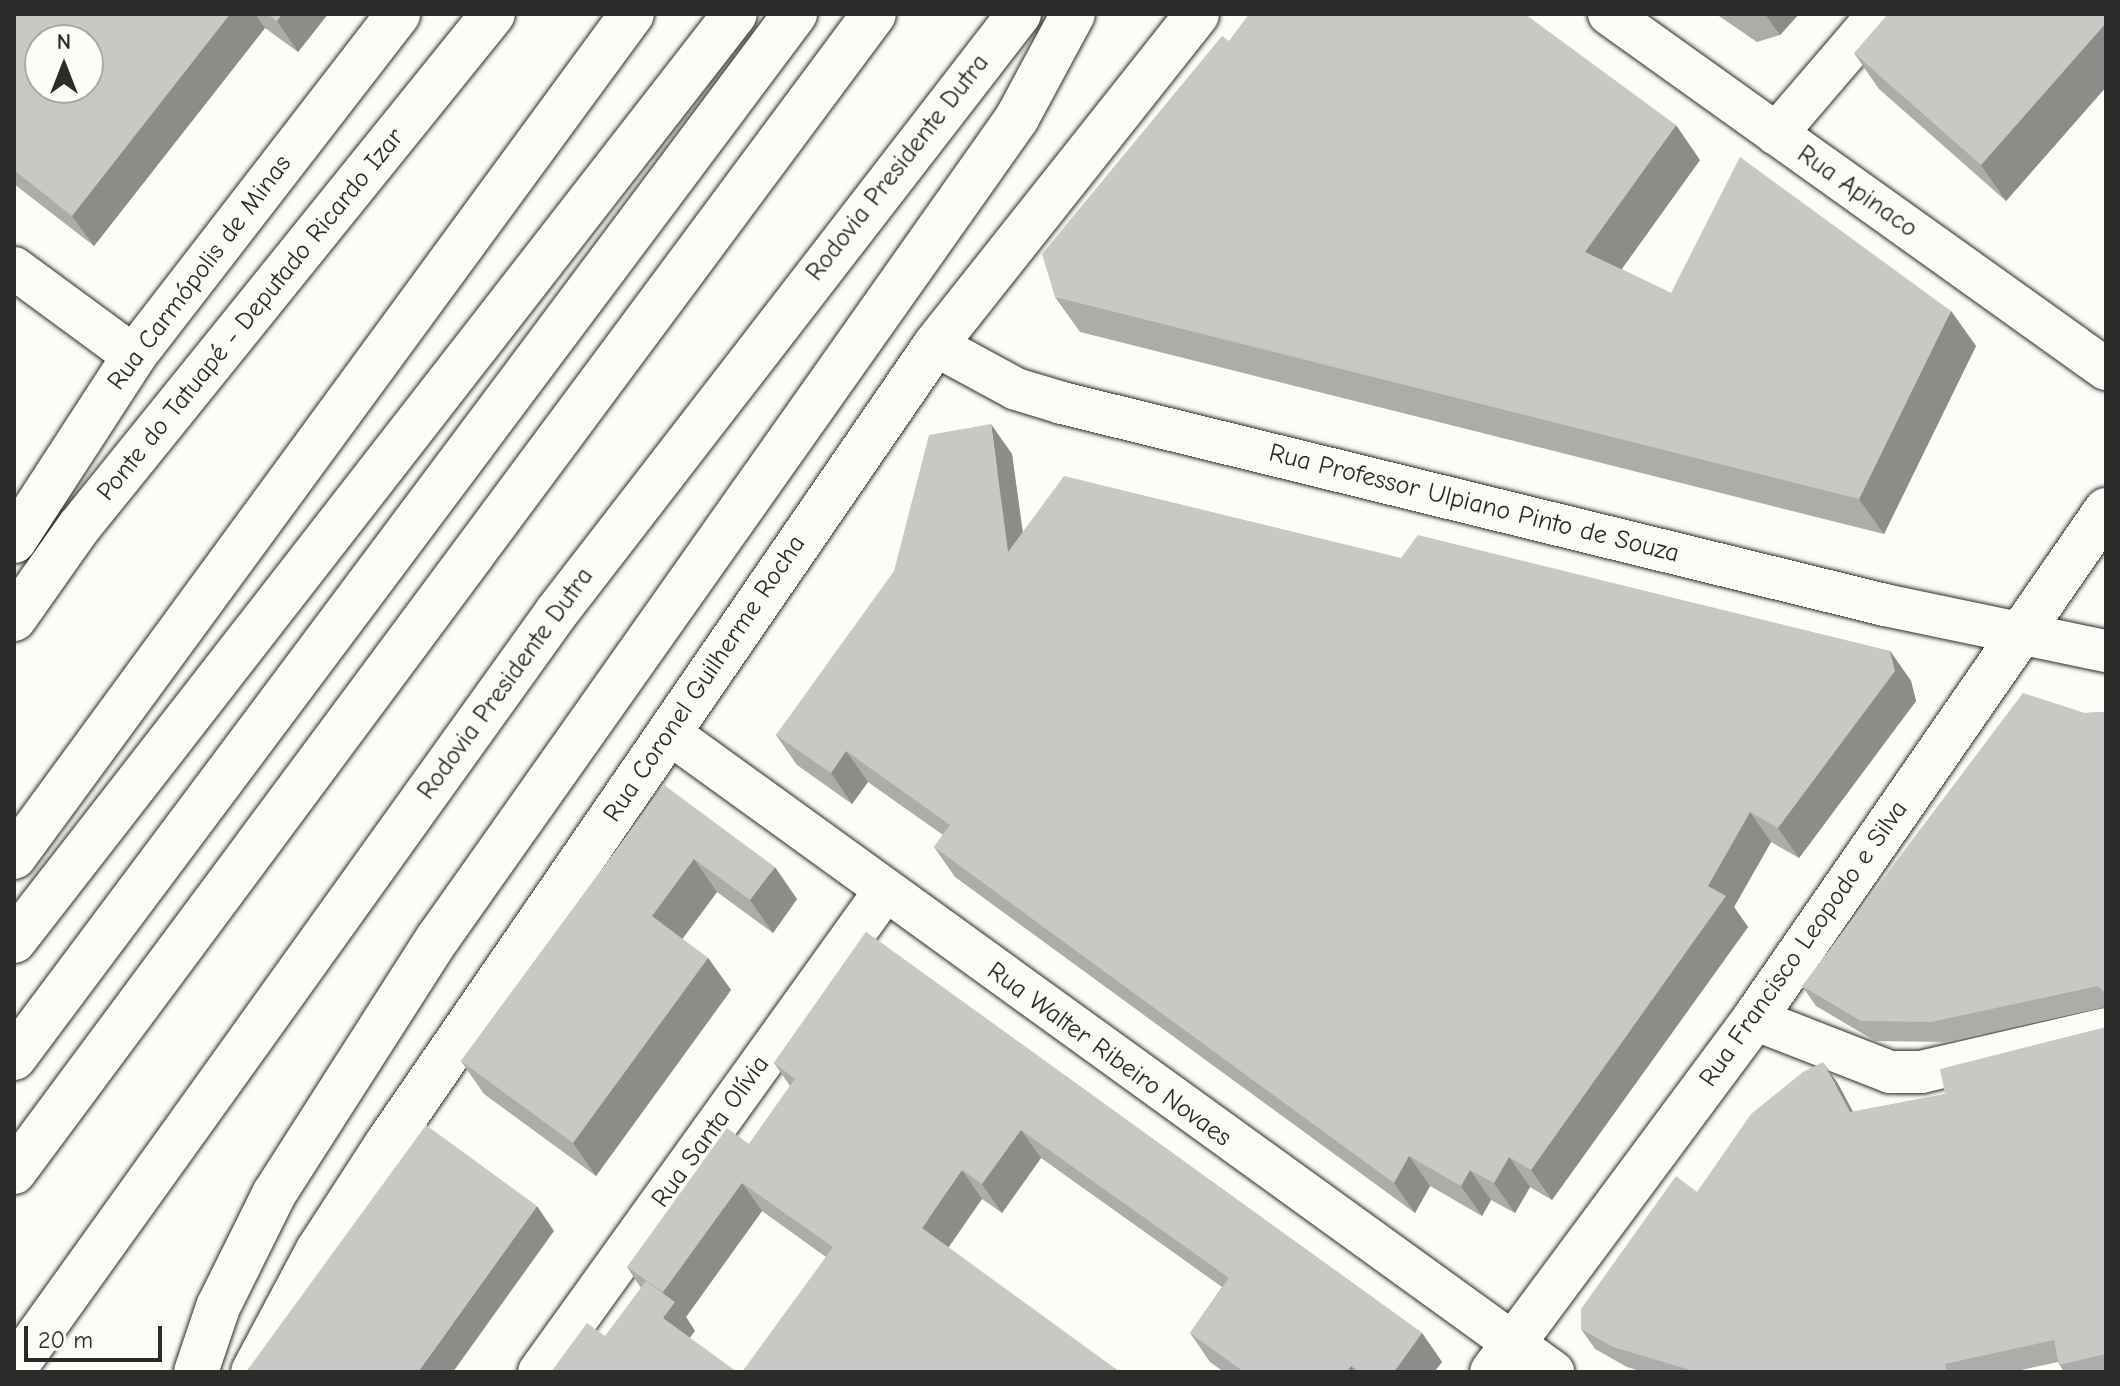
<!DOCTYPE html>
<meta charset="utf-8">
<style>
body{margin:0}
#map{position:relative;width:2120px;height:1386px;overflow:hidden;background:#fdfcf7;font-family:"Comic Neue",sans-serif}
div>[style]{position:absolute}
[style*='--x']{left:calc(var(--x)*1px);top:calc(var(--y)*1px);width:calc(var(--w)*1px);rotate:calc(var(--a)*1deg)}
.roads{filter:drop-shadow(0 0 2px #2b2b2b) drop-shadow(0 0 2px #2b2b2b)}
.street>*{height:42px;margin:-21px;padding:0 21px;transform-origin:21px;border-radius:21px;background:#fdfcf7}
.secondary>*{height:44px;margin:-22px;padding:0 22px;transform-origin:22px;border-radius:22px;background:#fdfcf7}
.highway>*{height:44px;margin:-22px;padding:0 22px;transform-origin:22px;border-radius:22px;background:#fdfcf7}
.wall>*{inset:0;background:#adaca9}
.shaded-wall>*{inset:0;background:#8d8c89}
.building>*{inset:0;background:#c9c8c4}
span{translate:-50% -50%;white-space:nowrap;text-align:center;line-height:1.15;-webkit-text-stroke:6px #fdfcf7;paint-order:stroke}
.street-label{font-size:26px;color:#2b2b2b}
.frame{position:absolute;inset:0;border:16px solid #2b2b2b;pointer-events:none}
.north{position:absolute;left:24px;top:24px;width:80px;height:80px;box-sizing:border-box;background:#fdfcf7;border:2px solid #a9a8a5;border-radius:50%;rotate:0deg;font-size:22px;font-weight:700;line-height:32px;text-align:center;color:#2b2b2b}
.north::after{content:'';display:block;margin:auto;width:28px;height:36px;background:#2b2b2b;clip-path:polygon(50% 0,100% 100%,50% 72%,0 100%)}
.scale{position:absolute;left:24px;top:1326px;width:138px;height:36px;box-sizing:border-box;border:4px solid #2b2b2b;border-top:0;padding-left:10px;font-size:24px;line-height:28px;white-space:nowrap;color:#2b2b2b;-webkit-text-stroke:6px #fdfcf7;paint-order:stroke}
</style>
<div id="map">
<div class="roads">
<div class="street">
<div style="--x:1609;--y:14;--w:611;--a:35.54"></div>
<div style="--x:1776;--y:134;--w:158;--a:-49.4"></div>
<div style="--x:14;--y:268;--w:149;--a:36.3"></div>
<div style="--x:935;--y:345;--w:92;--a:28.5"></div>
<div style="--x:1016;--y:389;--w:48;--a:16.9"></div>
<div style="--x:1062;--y:403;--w:847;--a:13.79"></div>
<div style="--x:1885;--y:605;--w:226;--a:11.8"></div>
<div style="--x:669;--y:733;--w:1091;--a:35.86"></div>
<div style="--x:1754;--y:1019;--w:146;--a:21.3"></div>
<div style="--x:1890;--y:1072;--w:31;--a:0"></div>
<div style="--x:1921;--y:1072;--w:190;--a:-13.1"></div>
<div style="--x:539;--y:1372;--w:591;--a:-54.29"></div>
</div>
<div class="secondary">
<div style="--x:14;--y:541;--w:221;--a:-57"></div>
<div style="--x:134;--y:356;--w:432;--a:-52.3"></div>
<div style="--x:253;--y:1372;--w:138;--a:-62"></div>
<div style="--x:318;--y:1250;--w:125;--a:-57.1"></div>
<div style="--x:386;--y:1145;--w:970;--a:-55.54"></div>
<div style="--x:935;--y:345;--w:422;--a:-51.6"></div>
<div style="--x:1492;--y:1372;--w:440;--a:-53.4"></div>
<div style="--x:1754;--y:1019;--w:619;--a:-55.33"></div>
</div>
<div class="highway">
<div style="--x:14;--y:619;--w:113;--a:-54.8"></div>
<div style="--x:79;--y:527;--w:659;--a:-51.1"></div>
<div style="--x:14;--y:857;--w:1045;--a:-53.76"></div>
<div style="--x:14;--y:941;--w:1174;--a:-52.13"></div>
<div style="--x:14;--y:1058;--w:1304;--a:-53.2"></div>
<div style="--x:14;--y:1172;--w:1442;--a:-53.4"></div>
<div style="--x:14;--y:1369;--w:930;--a:-54.36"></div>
<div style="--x:556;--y:613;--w:757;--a:-52.3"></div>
<div style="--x:196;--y:1372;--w:69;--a:-71.3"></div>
<div style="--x:218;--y:1307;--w:126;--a:-63.6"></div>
<div style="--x:274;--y:1194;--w:304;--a:-57.4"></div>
<div style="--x:438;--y:938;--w:1004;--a:-54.77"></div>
<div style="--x:1017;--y:118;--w:118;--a:-61.7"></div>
</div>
</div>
<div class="wall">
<div style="clip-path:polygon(14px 14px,328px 14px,298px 52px,265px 28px,94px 246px,14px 184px)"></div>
<div style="clip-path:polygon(1716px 14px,1799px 14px,1780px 35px,1757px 42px)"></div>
<div style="clip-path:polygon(2106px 14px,2106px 87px,2006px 201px,1879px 89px,1854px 53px)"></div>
<div style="clip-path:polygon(1229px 41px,1700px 160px,1621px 269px,1671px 293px,1951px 311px,1976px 346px,1884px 534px,1080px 332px,1055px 297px)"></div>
<div style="clip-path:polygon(1012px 454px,1023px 532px,1401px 558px,1890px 651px,1911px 681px,1916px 701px,1799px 858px,1771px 842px,1734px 907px,1748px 927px,1552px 1200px,1530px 1187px,1515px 1213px,1491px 1200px,1482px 1216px,1430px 1186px,1415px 1213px,955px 877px,934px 847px,943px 835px,868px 782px,852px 804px,797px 765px,776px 735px)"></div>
<div style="clip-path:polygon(2106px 712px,2106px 1007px,1945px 1042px,1875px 1041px,1816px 1006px,1802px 986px,2085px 713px)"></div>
<div style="clip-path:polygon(664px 785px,797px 899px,773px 933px,717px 892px,682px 939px,708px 958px,731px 990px,596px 1176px,484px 1094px,461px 1061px)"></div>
<div style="clip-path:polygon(866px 932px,1422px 1333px,1442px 1362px,1434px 1372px,1224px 1372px,1210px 1362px,1190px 1333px,1222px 1287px,1041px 1158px,1002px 1213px,982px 1199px,826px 1257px,762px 1211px,686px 1317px,695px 1331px,641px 1288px,627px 1267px,749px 1144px,790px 1086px,774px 1063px)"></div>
<div style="clip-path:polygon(2106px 1027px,2106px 1372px,2064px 1372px,2058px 1362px,2012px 1372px,1643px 1372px,1627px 1367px,1595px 1349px,1581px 1329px,1697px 1192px,1837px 1082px,1853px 1112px,1945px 1094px)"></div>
</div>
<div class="shaded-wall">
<div style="clip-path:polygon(230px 14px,255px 14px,265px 28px,94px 246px,72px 216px)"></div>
<div style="clip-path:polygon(282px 14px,328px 14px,298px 52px,277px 21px)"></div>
<div style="clip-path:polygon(1765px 14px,1799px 14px,1780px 35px)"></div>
<div style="clip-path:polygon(2106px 23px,2106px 87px,2006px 201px,1981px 165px)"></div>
<div style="clip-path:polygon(1676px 125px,1700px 160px,1609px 287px,1585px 252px)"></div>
<div style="clip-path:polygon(1951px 311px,1976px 346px,1884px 534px,1859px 499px)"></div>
<div style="clip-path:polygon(991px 424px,1012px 454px,1029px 582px,1008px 552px)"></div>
<div style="clip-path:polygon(1890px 651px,1911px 681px,1916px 701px,1799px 858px,1778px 828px)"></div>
<div style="clip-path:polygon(846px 751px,868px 782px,852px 804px,831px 773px)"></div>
<div style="clip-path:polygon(1750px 812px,1771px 842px,1734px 907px,1748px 927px,1552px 1200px,1531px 1170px,1708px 886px)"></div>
<div style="clip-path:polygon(694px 859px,717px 892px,675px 949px,652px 916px)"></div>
<div style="clip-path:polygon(775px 867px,797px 899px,773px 933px,750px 900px)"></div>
<div style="clip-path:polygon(708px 958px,731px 990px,596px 1176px,573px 1143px)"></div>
<div style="clip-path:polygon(1823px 1062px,1837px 1082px,1864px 1132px,1850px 1112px)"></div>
<div style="clip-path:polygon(1021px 1130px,1041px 1158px,1002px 1213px,982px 1184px)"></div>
<div style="clip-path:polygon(1409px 1156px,1430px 1186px,1415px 1213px,1394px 1183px)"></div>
<div style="clip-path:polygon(1509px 1157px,1530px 1187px,1515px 1213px,1494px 1183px)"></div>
<div style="clip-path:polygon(962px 1170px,982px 1199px,942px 1257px,922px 1228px)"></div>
<div style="clip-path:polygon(1470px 1170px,1491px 1200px,1482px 1216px,1461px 1186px)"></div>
<div style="clip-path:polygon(742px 1183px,762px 1211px,686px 1317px,695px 1331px,683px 1347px,663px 1318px,663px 1292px)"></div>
<div style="clip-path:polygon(537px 1206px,554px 1231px,453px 1372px,418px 1372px)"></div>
<div style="clip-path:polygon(1422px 1333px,1442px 1362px,1434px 1372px,1394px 1372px)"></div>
<div style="clip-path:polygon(1351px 1366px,1356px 1372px,1347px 1372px)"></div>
</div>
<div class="building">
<div style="clip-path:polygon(evenodd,14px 14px,230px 14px,72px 216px,14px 170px,14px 14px,40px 40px,88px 40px,88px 88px,40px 88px,40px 40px)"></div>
<div style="clip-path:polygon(267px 14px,282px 14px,277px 21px)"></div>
<div style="clip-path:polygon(1249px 14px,1525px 14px,1676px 125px,1585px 252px,1671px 293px,1740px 157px,1951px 311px,1859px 499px,1055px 297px,1042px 254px,1222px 36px,1229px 41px)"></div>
<div style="clip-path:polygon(1888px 14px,2106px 14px,2106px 23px,1981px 165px,1854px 53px)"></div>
<div style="clip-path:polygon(991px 424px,1008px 552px,1064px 476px,1401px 558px,1418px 535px,1890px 651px,1895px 671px,1778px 828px,1750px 812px,1708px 886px,1726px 896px,1531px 1170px,1509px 1157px,1494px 1183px,1470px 1170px,1461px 1186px,1409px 1156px,1394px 1183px,934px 847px,950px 825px,846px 751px,831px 773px,776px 735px,894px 571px,929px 435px)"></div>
<div style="clip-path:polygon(2023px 693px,2085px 713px,2106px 712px,2106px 994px,2098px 986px,1931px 1022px,1861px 1021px,1802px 986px)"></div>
<div style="clip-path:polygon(664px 785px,775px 867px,750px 900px,694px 859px,652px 916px,708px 958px,573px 1143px,461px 1061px)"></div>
<div style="clip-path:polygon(866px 932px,1422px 1333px,1394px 1372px,1360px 1372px,1351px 1366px,1347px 1372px,1244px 1372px,1190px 1333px,1229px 1278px,1021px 1130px,982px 1184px,962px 1170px,922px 1228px,1120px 1372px,742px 1372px,833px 1247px,742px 1183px,663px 1292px,627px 1267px,727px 1128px,749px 1144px,795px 1079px,774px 1063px)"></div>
<div style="clip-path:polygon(2106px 1027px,2106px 1354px,2059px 1365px,2054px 1340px,1945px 1364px,1947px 1372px,1697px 1372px,1613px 1347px,1581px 1329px,1581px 1309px,1676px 1176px,1697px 1192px,1751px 1114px,1803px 1072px,1823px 1062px,1850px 1112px,1945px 1094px,1940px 1069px)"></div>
<div style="clip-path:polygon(426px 1125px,537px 1206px,418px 1372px,246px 1372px)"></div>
<div style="clip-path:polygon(646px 1281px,675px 1302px,663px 1318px,737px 1372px,551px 1372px,587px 1323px,605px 1336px)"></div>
</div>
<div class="street-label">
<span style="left:898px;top:168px;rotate:-52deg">Rodovia Presidente Dutra</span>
<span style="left:1857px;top:192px;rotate:35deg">Rua Apinaco</span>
<span style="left:200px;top:273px;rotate:-53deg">Rua Carmópolis de Minas</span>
<span style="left:251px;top:315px;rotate:-51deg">Ponte do Tatuapé - Deputado Ricardo Izar</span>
<span style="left:1474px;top:504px;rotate:14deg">Rua Professor Ulpiano Pinto de Souza</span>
<span style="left:705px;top:679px;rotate:-56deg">Rua Coronel Guilherme Rocha</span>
<span style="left:506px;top:684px;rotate:-54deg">Rodovia Presidente Dutra</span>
<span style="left:1804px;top:944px;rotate:-55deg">Rua Francisco Leopodo e Silva</span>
<span style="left:1109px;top:1055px;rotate:36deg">Rua Walter Ribeiro Novaes</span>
<span style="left:711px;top:1132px;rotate:-54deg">Rua Santa Olívia</span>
</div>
<div class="frame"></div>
<div class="north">N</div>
<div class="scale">20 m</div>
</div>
